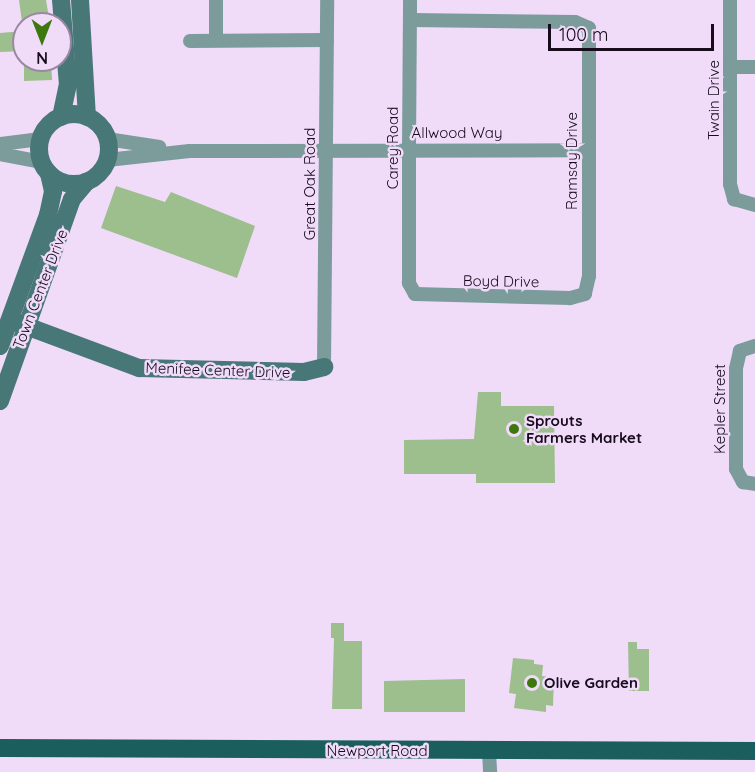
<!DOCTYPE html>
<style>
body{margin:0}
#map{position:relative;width:755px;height:772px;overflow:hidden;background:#f0dbf9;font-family:Quicksand,sans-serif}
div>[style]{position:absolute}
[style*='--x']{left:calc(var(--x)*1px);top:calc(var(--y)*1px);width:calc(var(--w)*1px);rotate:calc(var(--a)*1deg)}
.building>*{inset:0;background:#9dbe8d}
.street>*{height:14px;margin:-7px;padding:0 7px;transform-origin:7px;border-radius:7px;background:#7c9b9b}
.secondary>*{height:18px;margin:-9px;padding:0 9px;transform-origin:9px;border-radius:9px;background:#487777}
.secondary>.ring{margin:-9px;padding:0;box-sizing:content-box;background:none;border:18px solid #487777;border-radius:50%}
.primary>*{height:18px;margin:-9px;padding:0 9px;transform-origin:9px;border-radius:9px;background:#1b5e5e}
.dots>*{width:16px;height:16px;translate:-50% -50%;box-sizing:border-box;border:3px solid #f0dbf9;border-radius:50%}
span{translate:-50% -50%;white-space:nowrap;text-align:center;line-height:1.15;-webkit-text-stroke:5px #f0dbf9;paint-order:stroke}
.street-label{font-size:15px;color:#170b1c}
.poi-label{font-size:15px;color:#170b1c;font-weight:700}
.left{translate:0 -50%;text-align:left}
.north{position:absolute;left:12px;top:12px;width:60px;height:60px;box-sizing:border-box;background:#f0dbf9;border:2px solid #9988a1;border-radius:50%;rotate:180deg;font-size:16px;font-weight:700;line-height:24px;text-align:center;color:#170b1c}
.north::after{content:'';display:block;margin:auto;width:21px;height:27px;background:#3d780f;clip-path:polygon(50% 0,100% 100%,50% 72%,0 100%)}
.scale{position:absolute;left:548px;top:24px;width:166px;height:27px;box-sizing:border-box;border:3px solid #170b1c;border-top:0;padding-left:8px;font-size:18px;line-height:21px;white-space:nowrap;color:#170b1c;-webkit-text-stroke:4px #f0dbf9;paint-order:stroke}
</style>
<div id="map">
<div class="building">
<div style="clip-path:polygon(19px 0,46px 0,49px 18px,22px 22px)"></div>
<div style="clip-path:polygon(24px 31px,24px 51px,0 52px,0 33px)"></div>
<div style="clip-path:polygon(24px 60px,51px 60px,52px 80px,24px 81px)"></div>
<div style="clip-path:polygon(116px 186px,165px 202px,171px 192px,255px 226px,237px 278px,101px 228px)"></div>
<div style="clip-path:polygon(478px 392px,501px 392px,501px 406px,554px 406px,555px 483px,476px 483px,476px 474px,404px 474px,404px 440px,474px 439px)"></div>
<div style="clip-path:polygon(331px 623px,344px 623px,344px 641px,362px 641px,362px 709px,332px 709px,334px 638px,331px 638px)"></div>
<div style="clip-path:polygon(628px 642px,637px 642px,637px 649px,649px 649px,649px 691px,629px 691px)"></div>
<div style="clip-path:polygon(513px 658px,534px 660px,534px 664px,543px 665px,542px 676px,554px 677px,553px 706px,546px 705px,546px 712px,514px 708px,516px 694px,509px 693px)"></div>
<div style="clip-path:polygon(465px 679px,465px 712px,384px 712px,384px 681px)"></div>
</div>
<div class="street">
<div style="--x:216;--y:0;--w:40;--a:90"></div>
<div style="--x:730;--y:0;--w:184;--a:90"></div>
<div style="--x:730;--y:184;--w:16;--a:75"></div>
<div style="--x:734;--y:199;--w:22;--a:16"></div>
<div style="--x:410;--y:20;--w:165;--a:0.7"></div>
<div style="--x:575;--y:22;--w:15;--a:23"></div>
<div style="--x:589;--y:28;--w:248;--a:90"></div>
<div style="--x:589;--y:276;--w:18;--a:103"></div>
<div style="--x:585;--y:294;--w:16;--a:165"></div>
<div style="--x:570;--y:298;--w:155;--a:-178.5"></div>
<div style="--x:415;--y:294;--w:13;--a:-119"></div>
<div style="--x:409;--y:283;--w:134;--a:-90"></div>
<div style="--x:409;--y:149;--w:149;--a:-89.6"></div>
<div style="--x:190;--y:41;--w:137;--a:-0.4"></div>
<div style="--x:730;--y:67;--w:25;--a:0"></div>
<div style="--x:107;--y:139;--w:53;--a:8.7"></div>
<div style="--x:0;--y:144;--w:41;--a:-7"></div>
<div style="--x:0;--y:154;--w:43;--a:10.8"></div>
<div style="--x:107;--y:160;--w:83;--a:-6.2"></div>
<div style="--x:190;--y:151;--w:398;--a:-0.1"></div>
<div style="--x:755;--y:346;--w:16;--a:162"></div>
<div style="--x:740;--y:351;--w:18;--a:103"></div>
<div style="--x:736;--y:369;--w:100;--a:90"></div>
<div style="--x:736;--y:469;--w:15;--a:62"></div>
<div style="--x:743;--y:482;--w:12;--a:9"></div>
<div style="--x:324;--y:367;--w:367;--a:-89.5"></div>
<div style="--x:489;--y:751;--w:21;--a:87"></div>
</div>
<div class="secondary">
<div style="--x:80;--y:0;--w:117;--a:86.6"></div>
<div class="ring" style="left:39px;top:114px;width:52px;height:52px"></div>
<div style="--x:61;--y:117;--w:33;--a:-78"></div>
<div style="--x:68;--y:85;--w:85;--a:-94.7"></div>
<div style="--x:10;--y:320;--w:138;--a:20.4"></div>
<div style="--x:139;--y:368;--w:165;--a:1.4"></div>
<div style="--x:304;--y:372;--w:21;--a:-14"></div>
<div style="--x:0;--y:346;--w:140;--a:-69.9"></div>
<div style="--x:48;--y:215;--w:25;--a:-78"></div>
<div style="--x:53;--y:191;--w:18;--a:-103"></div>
<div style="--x:0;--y:401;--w:214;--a:-70.4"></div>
<div style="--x:72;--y:199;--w:23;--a:-50"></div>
</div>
<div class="primary">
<div style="--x:0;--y:748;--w:755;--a:0.23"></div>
</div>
<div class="dots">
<div style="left:514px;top:429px;background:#3d780f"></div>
<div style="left:532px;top:683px;background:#3d780f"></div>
</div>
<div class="street-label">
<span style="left:714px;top:100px;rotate:-90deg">Twain Drive</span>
<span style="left:457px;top:133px">Allwood Way</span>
<span style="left:393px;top:148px;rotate:-90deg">Carey Road</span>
<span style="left:572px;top:161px;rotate:-90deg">Ramsay Drive</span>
<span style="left:310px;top:184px;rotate:-90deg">Great Oak Road</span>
<span style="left:501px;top:281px;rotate:1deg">Boyd Drive</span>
<span style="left:40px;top:289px;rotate:-69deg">Town Center Drive</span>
<span style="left:218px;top:370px;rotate:2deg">Menifee Center Drive</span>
<span style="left:720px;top:409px;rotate:-90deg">Kepler Street</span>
<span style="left:377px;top:751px">Newport Road</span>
</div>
<div class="poi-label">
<span class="left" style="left:526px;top:429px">Sprouts<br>Farmers Market</span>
<span class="left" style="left:544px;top:683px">Olive Garden</span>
</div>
<div class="north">N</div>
<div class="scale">100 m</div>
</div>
